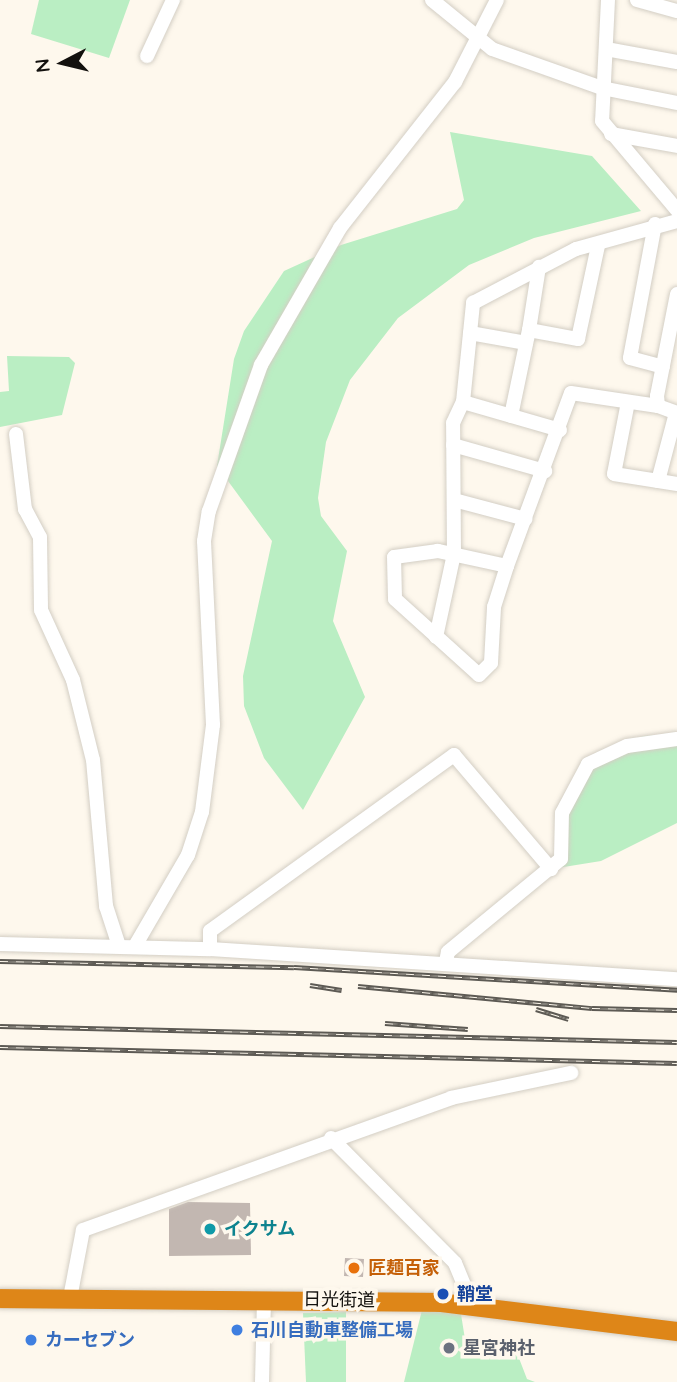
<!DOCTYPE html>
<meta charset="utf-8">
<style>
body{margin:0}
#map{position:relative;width:677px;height:1382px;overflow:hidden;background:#fef8ed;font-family:Quicksand,"Noto Sans JP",sans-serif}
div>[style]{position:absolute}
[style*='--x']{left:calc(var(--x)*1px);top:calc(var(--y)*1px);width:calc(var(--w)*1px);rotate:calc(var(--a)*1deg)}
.green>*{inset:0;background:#baeec3}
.building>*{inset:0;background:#c2b7b1}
.roads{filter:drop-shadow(0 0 2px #d3cec4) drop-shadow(0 0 2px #d3cec4)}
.minor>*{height:14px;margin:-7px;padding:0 7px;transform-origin:7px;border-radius:7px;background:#fff}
.highway>*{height:19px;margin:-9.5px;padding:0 9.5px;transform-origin:9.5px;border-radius:9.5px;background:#de8618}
.rail>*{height:5px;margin-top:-2.5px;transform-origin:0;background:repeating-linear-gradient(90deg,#fef8ed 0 8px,#5d5a54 0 16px);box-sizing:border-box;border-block:2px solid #5d5a54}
.dots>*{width:19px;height:19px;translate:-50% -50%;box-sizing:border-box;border:4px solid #fef8ed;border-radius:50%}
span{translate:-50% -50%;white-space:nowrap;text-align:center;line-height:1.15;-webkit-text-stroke:7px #fef8ed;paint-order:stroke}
.culture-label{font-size:18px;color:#0d838f;font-weight:700}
.left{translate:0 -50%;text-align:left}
.food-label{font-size:18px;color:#c56008;font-weight:700}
.transit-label{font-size:18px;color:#164399;font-weight:700}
.street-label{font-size:18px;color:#13110e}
.shop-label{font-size:18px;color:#366cbe;font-weight:700}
.worship-label{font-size:18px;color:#5b616d;font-weight:700}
.north{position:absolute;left:28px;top:28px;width:70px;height:70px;-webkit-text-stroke:5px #fef8ed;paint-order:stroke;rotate:263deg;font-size:19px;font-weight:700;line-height:28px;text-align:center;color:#13110e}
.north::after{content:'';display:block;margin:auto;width:24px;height:32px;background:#13110e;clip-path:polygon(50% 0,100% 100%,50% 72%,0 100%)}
</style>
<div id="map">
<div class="green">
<div style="clip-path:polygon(39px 0,130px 0,109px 58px,31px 34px)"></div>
<div style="clip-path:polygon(450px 132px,592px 156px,641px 211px,534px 238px,469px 265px,398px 318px,350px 380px,326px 442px,318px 498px,321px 516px,347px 551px,333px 621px,365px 697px,303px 810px,264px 758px,244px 706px,243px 676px,272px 541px,217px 466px,234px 359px,244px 331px,284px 271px,341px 245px,457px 209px,464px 200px)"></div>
<div style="clip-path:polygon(7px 356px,69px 357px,75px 363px,62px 415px,0 427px,0 392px,9px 391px)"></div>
<div style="clip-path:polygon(677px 734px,677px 823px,601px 861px,545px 870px,558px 848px,573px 783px,615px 747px,643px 736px)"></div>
<div style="clip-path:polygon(422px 1310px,461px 1314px,467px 1352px,517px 1353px,527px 1379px,535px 1382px,404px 1382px)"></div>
<div style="clip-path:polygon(346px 1312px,346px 1382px,306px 1382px,303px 1313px)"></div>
</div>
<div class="building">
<div style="clip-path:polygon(188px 1202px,250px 1203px,251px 1255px,169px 1256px,169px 1209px)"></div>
<div style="clip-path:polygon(345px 1258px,364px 1259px,363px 1277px,344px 1276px)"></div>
</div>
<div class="roads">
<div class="minor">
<div style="--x:432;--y:0;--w:77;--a:39.2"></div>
<div style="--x:492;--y:49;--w:117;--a:19.5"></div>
<div style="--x:602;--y:88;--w:76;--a:11.3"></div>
<div style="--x:608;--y:0;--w:121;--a:92.8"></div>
<div style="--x:602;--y:121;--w:116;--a:49.9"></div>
<div style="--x:637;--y:0;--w:41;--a:15.4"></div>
<div style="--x:606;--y:49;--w:72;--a:10.4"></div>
<div style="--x:147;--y:56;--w:62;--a:-65.1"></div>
<div style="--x:611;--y:134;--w:67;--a:10.3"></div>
<div style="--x:655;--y:224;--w:136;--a:100.6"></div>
<div style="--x:630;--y:358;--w:34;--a:15"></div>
<div style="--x:677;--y:294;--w:104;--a:101.1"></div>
<div style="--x:657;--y:396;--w:10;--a:84"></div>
<div style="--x:658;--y:406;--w:20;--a:20"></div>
<div style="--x:529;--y:330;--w:64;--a:-81"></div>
<div style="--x:470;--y:333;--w:57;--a:10.1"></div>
<div style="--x:463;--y:402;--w:101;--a:16.1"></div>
<div style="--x:628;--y:402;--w:73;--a:101"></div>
<div style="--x:614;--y:474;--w:64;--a:9"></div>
<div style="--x:511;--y:416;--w:88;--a:-78.2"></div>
<div style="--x:529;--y:330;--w:50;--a:10.4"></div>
<div style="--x:578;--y:339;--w:95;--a:-77.9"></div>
<div style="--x:16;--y:434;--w:76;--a:83.2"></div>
<div style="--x:25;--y:509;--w:32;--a:62"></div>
<div style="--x:40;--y:537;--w:73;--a:89.2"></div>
<div style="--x:41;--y:610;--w:77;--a:65.4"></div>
<div style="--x:73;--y:680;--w:82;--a:76"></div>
<div style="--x:93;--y:760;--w:147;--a:84.9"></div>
<div style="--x:106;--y:906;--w:42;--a:72"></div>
<div style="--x:453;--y:445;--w:96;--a:15.8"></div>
<div style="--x:658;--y:481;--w:70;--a:-75.2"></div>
<div style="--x:454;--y:500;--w:74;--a:14.8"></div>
<div style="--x:507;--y:566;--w:71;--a:-167.7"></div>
<div style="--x:438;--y:551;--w:44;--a:172.2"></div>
<div style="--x:394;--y:557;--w:42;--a:88.6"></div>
<div style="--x:395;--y:599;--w:113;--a:42.1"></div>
<div style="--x:479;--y:675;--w:17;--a:-45"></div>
<div style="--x:491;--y:663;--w:56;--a:-86.9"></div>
<div style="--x:494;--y:607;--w:43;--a:-72.4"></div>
<div style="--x:507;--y:566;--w:184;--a:-69.7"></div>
<div style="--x:571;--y:393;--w:88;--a:8.5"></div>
<div style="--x:436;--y:637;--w:85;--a:-77.8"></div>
<div style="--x:454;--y:554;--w:131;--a:-90.4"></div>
<div style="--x:453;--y:423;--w:23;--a:-65"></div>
<div style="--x:463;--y:402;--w:100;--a:-84.2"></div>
<div style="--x:473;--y:303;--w:116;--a:-27.7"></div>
<div style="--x:576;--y:249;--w:105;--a:-15.5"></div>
<div style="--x:0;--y:944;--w:210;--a:1.4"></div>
<div style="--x:210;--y:949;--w:468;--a:3.7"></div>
<div style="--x:135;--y:946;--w:105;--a:-59.8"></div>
<div style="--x:188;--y:855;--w:45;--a:-72"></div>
<div style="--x:202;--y:812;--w:88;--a:-82.8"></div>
<div style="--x:213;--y:725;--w:184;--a:-92.8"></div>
<div style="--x:204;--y:541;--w:30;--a:-81"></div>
<div style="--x:209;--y:511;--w:155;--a:-70.4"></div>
<div style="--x:261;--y:365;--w:158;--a:-60"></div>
<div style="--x:340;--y:228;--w:186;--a:-51.8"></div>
<div style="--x:455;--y:82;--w:92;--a:-62.9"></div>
<div style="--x:210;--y:949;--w:18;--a:-90"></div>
<div style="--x:210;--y:931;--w:301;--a:-35.8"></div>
<div style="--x:454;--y:755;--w:150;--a:49.6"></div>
<div style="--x:446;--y:962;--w:10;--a:-79"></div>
<div style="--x:448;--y:952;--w:146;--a:-39.5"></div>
<div style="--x:561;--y:859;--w:46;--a:-88.8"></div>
<div style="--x:562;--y:813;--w:55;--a:-62"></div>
<div style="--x:588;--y:764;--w:43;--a:-24.8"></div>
<div style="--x:627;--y:746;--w:50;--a:-8"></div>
<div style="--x:331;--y:1138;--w:176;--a:45.2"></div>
<div style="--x:455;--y:1263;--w:44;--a:67.5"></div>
<div style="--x:70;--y:1298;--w:69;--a:-79.2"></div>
<div style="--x:83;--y:1230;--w:391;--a:-19.7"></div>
<div style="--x:451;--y:1098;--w:123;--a:-11.8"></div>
<div style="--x:262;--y:1382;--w:83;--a:-88.6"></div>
</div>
<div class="highway">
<div style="--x:0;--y:1298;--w:440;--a:0.5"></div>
<div style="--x:440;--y:1302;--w:239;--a:7"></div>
</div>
</div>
<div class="rail">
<div style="--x:0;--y:961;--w:294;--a:1.2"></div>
<div style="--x:294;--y:967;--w:384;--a:3.4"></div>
<div style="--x:310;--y:985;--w:32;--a:9"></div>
<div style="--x:358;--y:986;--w:235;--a:5.4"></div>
<div style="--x:592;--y:1008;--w:85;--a:1.3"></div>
<div style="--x:536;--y:1009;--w:34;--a:17"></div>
<div style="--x:385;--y:1023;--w:83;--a:4.1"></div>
<div style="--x:0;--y:1026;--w:677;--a:1.35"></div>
<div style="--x:0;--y:1047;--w:677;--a:1.35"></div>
</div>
<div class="dots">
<div style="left:210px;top:1229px;background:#0f9aa8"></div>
<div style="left:354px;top:1268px;background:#e8710a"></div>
<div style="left:443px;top:1294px;background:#1a4fb4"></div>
<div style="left:237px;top:1330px;background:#3f7fe0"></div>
<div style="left:31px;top:1340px;background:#3f7fe0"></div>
<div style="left:449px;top:1348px;background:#6b7280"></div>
</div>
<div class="culture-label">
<span class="left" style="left:224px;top:1229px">イクサム</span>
</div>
<div class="food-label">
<span class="left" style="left:368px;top:1268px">匠麺百家</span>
</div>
<div class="transit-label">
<span class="left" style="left:457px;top:1294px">鞘堂</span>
</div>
<div class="street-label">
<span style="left:339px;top:1300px;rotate:1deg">日光街道</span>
</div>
<div class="shop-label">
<span class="left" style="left:251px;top:1330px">石川自動車整備工場</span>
<span class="left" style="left:45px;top:1340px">カーセブン</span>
</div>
<div class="worship-label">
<span class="left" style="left:463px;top:1348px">星宮神社</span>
</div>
<div class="north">N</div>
</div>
